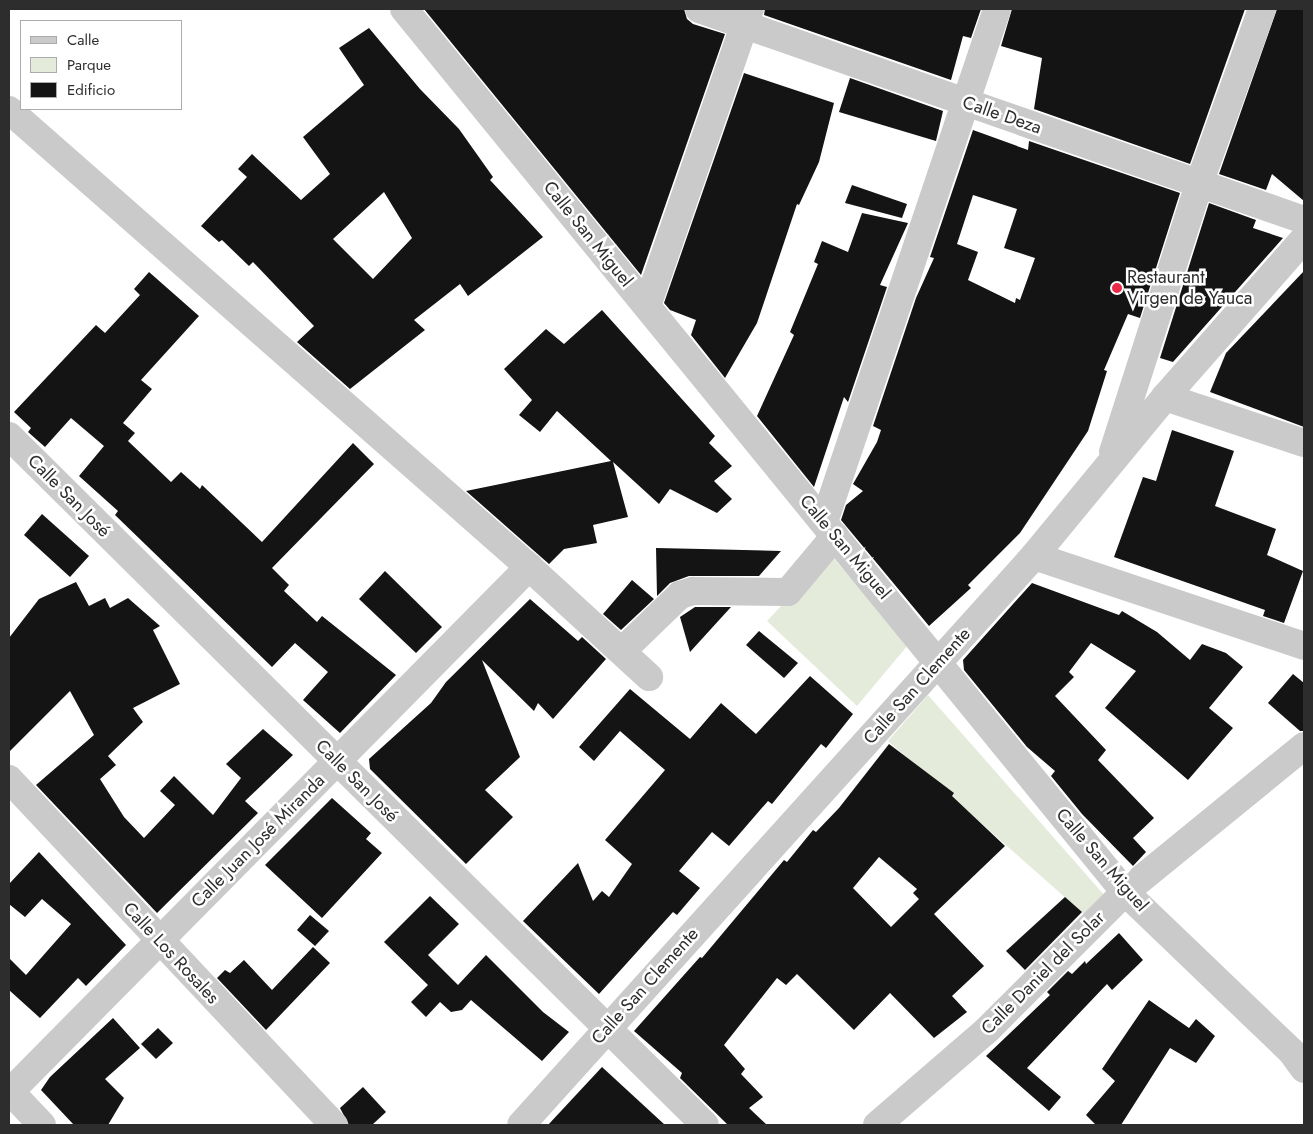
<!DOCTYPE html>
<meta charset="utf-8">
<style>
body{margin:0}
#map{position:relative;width:1313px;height:1134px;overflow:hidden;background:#fff;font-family:Jost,sans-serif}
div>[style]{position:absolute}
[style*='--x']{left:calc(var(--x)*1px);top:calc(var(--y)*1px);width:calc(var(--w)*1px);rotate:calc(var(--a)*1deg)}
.green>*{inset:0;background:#e4ebda}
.building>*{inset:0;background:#141414}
.street>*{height:28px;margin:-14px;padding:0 14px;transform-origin:14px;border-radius:14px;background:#cacaca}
.dots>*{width:14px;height:14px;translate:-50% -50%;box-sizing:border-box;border:2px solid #fff;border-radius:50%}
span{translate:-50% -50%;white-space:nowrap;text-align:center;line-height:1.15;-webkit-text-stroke:5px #fff;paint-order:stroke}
.street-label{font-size:18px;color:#2d2d2d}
.poi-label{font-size:18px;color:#2d2d2d}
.left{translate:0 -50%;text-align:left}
.frame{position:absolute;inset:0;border:10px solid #2d2d2d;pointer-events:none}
.legend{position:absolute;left:20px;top:20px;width:162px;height:90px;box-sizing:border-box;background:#fff;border:1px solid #ababab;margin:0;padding:6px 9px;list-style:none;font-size:15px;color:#2d2d2d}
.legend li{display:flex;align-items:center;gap:10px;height:25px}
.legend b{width:25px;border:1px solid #ababab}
</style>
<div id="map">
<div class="green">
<div style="clip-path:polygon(830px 554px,908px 645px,857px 706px,767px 621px)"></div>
<div style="clip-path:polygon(928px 695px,1106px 897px,1085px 915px,888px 741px)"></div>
</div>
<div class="building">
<div style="clip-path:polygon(424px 9px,684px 9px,687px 19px,693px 24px,725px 34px,641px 275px)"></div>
<div style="clip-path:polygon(765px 9px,981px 9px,971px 38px,963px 36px,951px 80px,764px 15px)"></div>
<div style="clip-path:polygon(1012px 9px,1245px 9px,1190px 164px,1034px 109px,1042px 58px,1001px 46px)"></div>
<div style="clip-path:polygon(1277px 9px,1304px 9px,1304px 201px,1272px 174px,1266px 190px,1219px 174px)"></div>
<div style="clip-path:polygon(evenodd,369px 28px,420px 89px,459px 129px,493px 177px,490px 180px,543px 237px,468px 296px,460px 284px,414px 320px,425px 330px,350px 389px,297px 342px,314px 326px,253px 262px,249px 266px,222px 240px,219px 242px,201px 226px,247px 177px,238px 169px,252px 154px,301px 200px,330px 174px,303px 137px,364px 85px,339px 48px,369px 28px,384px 192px,412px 238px,373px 279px,333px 239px,384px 192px)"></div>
<div style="clip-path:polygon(744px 73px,834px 103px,819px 162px,799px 205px,797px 204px,757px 323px,725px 378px,691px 335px,696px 320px,670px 310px,664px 303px)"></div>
<div style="clip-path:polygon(850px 78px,943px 111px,936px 141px,839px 112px)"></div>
<div style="clip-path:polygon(evenodd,973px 130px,1028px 150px,1029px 141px,1180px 193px,1140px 318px,1128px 314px,1104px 370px,1107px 371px,1088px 431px,1020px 533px,968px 585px,971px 588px,929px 626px,841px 520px,846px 505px,863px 491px,853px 484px,877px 442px,881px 430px,873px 426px,916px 298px,934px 258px,930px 257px,973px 130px,973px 195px,1017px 209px,1004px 248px,1035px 258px,1020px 300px,1016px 298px,1015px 303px,968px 280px,978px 252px,957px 244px,973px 195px)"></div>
<div style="clip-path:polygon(852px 185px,907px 204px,902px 218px,845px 203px)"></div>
<div style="clip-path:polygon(1209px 203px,1256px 220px,1253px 228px,1283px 238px,1173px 362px,1160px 358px)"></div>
<div style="clip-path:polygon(862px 213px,908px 223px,880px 285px,887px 287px,848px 402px,844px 397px,814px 487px,757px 416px,794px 335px,790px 332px,818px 264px,814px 262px,822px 241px,848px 252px)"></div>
<div style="clip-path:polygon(1304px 271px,1304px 427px,1210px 392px,1226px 353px)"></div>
<div style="clip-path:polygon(149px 272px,199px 316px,141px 380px,152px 389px,123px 423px,135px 433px,128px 441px,171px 482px,181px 472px,200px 489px,202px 485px,262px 542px,353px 443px,374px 464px,272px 568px,289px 585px,284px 591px,317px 622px,322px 616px,396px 675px,340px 733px,303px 700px,328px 672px,295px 643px,272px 667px,115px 515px,118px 511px,79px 476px,104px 446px,71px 418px,45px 447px,28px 432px,31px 428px,14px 412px,96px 325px,105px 333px,140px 295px,134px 289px)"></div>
<div style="clip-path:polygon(602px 310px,715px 436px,709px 443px,732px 466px,714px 481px,732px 499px,717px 513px,670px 489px,659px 504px,613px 462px,628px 517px,593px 525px,597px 543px,564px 549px,549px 564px,466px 491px,611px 461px,557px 411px,540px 432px,519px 415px,532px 400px,504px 369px,546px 329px,564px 344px)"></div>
<div style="clip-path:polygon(1172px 430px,1234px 451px,1215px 506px,1276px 529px,1267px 555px,1303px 571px,1284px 623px,1263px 616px,1265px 610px,1114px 557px,1143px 477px,1156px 481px)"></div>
<div style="clip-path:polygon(42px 514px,89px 556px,70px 577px,24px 535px)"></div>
<div style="clip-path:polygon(656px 548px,702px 549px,781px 551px,759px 576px,689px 576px,670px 583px,657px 596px)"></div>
<div style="clip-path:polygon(385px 571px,442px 627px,416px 653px,359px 599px)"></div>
<div style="clip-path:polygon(632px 580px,654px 599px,621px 630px,603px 614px)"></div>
<div style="clip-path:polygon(76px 582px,89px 606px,105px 598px,110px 608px,128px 598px,160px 626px,153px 630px,180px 684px,133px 708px,143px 722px,108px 756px,116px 765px,100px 779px,124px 817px,144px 838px,175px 805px,160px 791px,174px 776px,213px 815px,241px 778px,226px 764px,263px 729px,293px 755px,245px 801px,258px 813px,157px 913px,36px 785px,94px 735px,70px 691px,9px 752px,9px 638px,39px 599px)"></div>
<div style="clip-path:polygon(1032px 583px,1119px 615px,1122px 611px,1157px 632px,1190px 660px,1202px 644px,1226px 653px,1243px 667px,1209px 708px,1233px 728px,1188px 780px,1105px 708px,1136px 671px,1091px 643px,1069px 672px,1074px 677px,1055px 696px,1106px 750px,1098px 760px,1154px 818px,1133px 838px,1146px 852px,1133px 866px,1082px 814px,1051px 776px,1055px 771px,1027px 747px,964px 670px,963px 660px)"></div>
<div style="clip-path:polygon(530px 599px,578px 641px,582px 637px,606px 659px,553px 719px,538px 703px,534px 711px,482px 660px,520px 757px,485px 790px,513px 817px,466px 864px,370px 769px,369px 759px,431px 703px,446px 682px)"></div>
<div style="clip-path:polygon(695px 607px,731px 607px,690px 652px,680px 617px)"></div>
<div style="clip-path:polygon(759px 631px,798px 663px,784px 678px,746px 645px)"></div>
<div style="clip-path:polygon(1293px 674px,1304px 683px,1304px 731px,1300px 731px,1268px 703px)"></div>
<div style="clip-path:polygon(810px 676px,853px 714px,826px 748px,821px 744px,772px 804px,768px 801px,729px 846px,712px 832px,679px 871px,700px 888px,677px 915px,673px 912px,599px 994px,523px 921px,578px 863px,593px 901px,602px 891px,609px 897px,632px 864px,605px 840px,665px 770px,620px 731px,594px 761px,579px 747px,630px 689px,690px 739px,721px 703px,756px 734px)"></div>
<div style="clip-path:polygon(evenodd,889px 744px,954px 793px,952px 796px,1005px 846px,934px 914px,984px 966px,952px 996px,967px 1012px,934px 1038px,890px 993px,854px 1030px,797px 974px,786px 985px,777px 978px,724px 1045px,745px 1069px,741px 1074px,763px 1097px,749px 1108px,767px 1125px,728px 1125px,680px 1078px,682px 1073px,634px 1031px,700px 957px,702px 958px,784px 860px,787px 862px,813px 830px,816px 832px,839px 808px,889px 744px,879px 857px,917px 889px,913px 893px,919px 899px,891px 927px,853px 888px,879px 857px)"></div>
<div style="clip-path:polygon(332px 798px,371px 833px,366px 839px,382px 853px,322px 918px,265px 865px)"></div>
<div style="clip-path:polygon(39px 852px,126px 945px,86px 986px,78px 978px,40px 1018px,9px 990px,9px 958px,26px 975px,71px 924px,42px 899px,25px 917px,9px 904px,9px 884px)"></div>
<div style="clip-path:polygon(430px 896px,459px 924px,428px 955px,458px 985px,486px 955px,543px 1012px,569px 1032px,542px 1061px,471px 1000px,462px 1010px,451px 1012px,440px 1002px,426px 1017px,411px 1002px,428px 985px,384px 942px)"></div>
<div style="clip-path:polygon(1065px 897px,1082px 912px,1025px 970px,1006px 951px)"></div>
<div style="clip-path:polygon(310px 915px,329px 931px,315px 946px,297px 930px)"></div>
<div style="clip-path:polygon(1119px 933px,1143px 960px,1112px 990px,1107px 984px,1027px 1068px,1061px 1097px,1049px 1111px,986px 1056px,1050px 995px,1047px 992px,1068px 971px,1072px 974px,1085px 961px,1086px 964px)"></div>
<div style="clip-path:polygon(313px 947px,330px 963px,266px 1030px,217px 978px,225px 970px,230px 973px,244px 960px,272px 990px)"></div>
<div style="clip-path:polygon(1149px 1000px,1189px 1028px,1196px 1019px,1215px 1036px,1196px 1063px,1170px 1048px,1121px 1125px,1096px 1125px,1086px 1115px,1115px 1081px,1102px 1069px)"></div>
<div style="clip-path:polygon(113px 1018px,140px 1048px,105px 1079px,124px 1098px,108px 1125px,74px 1125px,41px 1090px,50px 1077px)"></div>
<div style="clip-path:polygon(158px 1028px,173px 1043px,156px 1059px,141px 1044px)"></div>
<div style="clip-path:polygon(602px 1067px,665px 1125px,548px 1125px)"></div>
<div style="clip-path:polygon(363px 1087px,386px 1112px,372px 1125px,349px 1125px,340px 1108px)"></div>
</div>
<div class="street">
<div style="--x:404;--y:9;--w:1140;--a:50.77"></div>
<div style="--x:1125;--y:892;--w:230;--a:43.8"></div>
<div style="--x:1291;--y:1051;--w:22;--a:54"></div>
<div style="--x:699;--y:9;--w:641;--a:19.23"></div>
<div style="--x:9;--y:110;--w:692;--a:41.31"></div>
<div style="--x:529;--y:567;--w:163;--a:42.5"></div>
<div style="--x:647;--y:306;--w:314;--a:-70.9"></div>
<div style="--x:1165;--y:397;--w:146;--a:18.3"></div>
<div style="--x:9;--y:436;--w:979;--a:44.71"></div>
<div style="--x:1113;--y:452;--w:281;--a:-72.2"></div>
<div style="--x:1199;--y:184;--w:186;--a:-70.2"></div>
<div style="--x:824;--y:522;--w:541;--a:-71.36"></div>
<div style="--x:1034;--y:556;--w:285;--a:18.4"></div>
<div style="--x:622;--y:651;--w:81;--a:-44"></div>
<div style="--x:680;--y:595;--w:14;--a:-17"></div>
<div style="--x:693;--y:591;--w:95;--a:0.6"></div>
<div style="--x:788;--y:592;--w:73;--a:-50"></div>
<div style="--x:9;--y:779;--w:475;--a:46.8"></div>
<div style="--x:9;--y:1090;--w:48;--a:46.7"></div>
<div style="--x:9;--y:1093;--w:740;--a:-45.33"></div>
<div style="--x:521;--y:1125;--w:766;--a:-47.96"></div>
<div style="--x:1034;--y:556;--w:206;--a:-50.5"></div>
<div style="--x:1165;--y:397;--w:210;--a:-48.7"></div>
<div style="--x:877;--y:1125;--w:145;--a:-40.8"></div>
<div style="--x:987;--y:1030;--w:195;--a:-45"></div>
<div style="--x:1125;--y:892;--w:231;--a:-39.2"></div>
</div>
<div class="dots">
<div style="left:1117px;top:288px;background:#e92a46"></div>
</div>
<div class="street-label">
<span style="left:1002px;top:115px;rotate:19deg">Calle Deza</span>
<span style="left:588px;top:234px;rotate:51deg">Calle San Miguel</span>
<span style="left:69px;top:496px;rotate:45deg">Calle San José</span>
<span style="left:845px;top:547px;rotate:50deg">Calle San Miguel</span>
<span style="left:917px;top:686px;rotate:-48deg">Calle San Clemente</span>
<span style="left:357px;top:781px;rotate:45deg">Calle San José</span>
<span style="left:258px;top:841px;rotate:-45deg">Calle Juan José Miranda</span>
<span style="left:1102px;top:860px;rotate:49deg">Calle San Miguel</span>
<span style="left:171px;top:953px;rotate:47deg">Calle Los Rosales</span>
<span style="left:1043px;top:973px;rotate:-45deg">Calle Daniel del Solar</span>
<span style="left:645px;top:986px;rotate:-48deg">Calle San Clemente</span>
</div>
<div class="poi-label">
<span class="left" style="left:1127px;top:288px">Restaurant<br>Virgen de Yauca</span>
</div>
<div class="frame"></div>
<ul class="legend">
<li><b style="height:6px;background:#cacaca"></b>Calle</li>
<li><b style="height:14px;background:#e4ebda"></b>Parque</li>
<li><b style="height:14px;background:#141414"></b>Edificio</li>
</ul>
</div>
